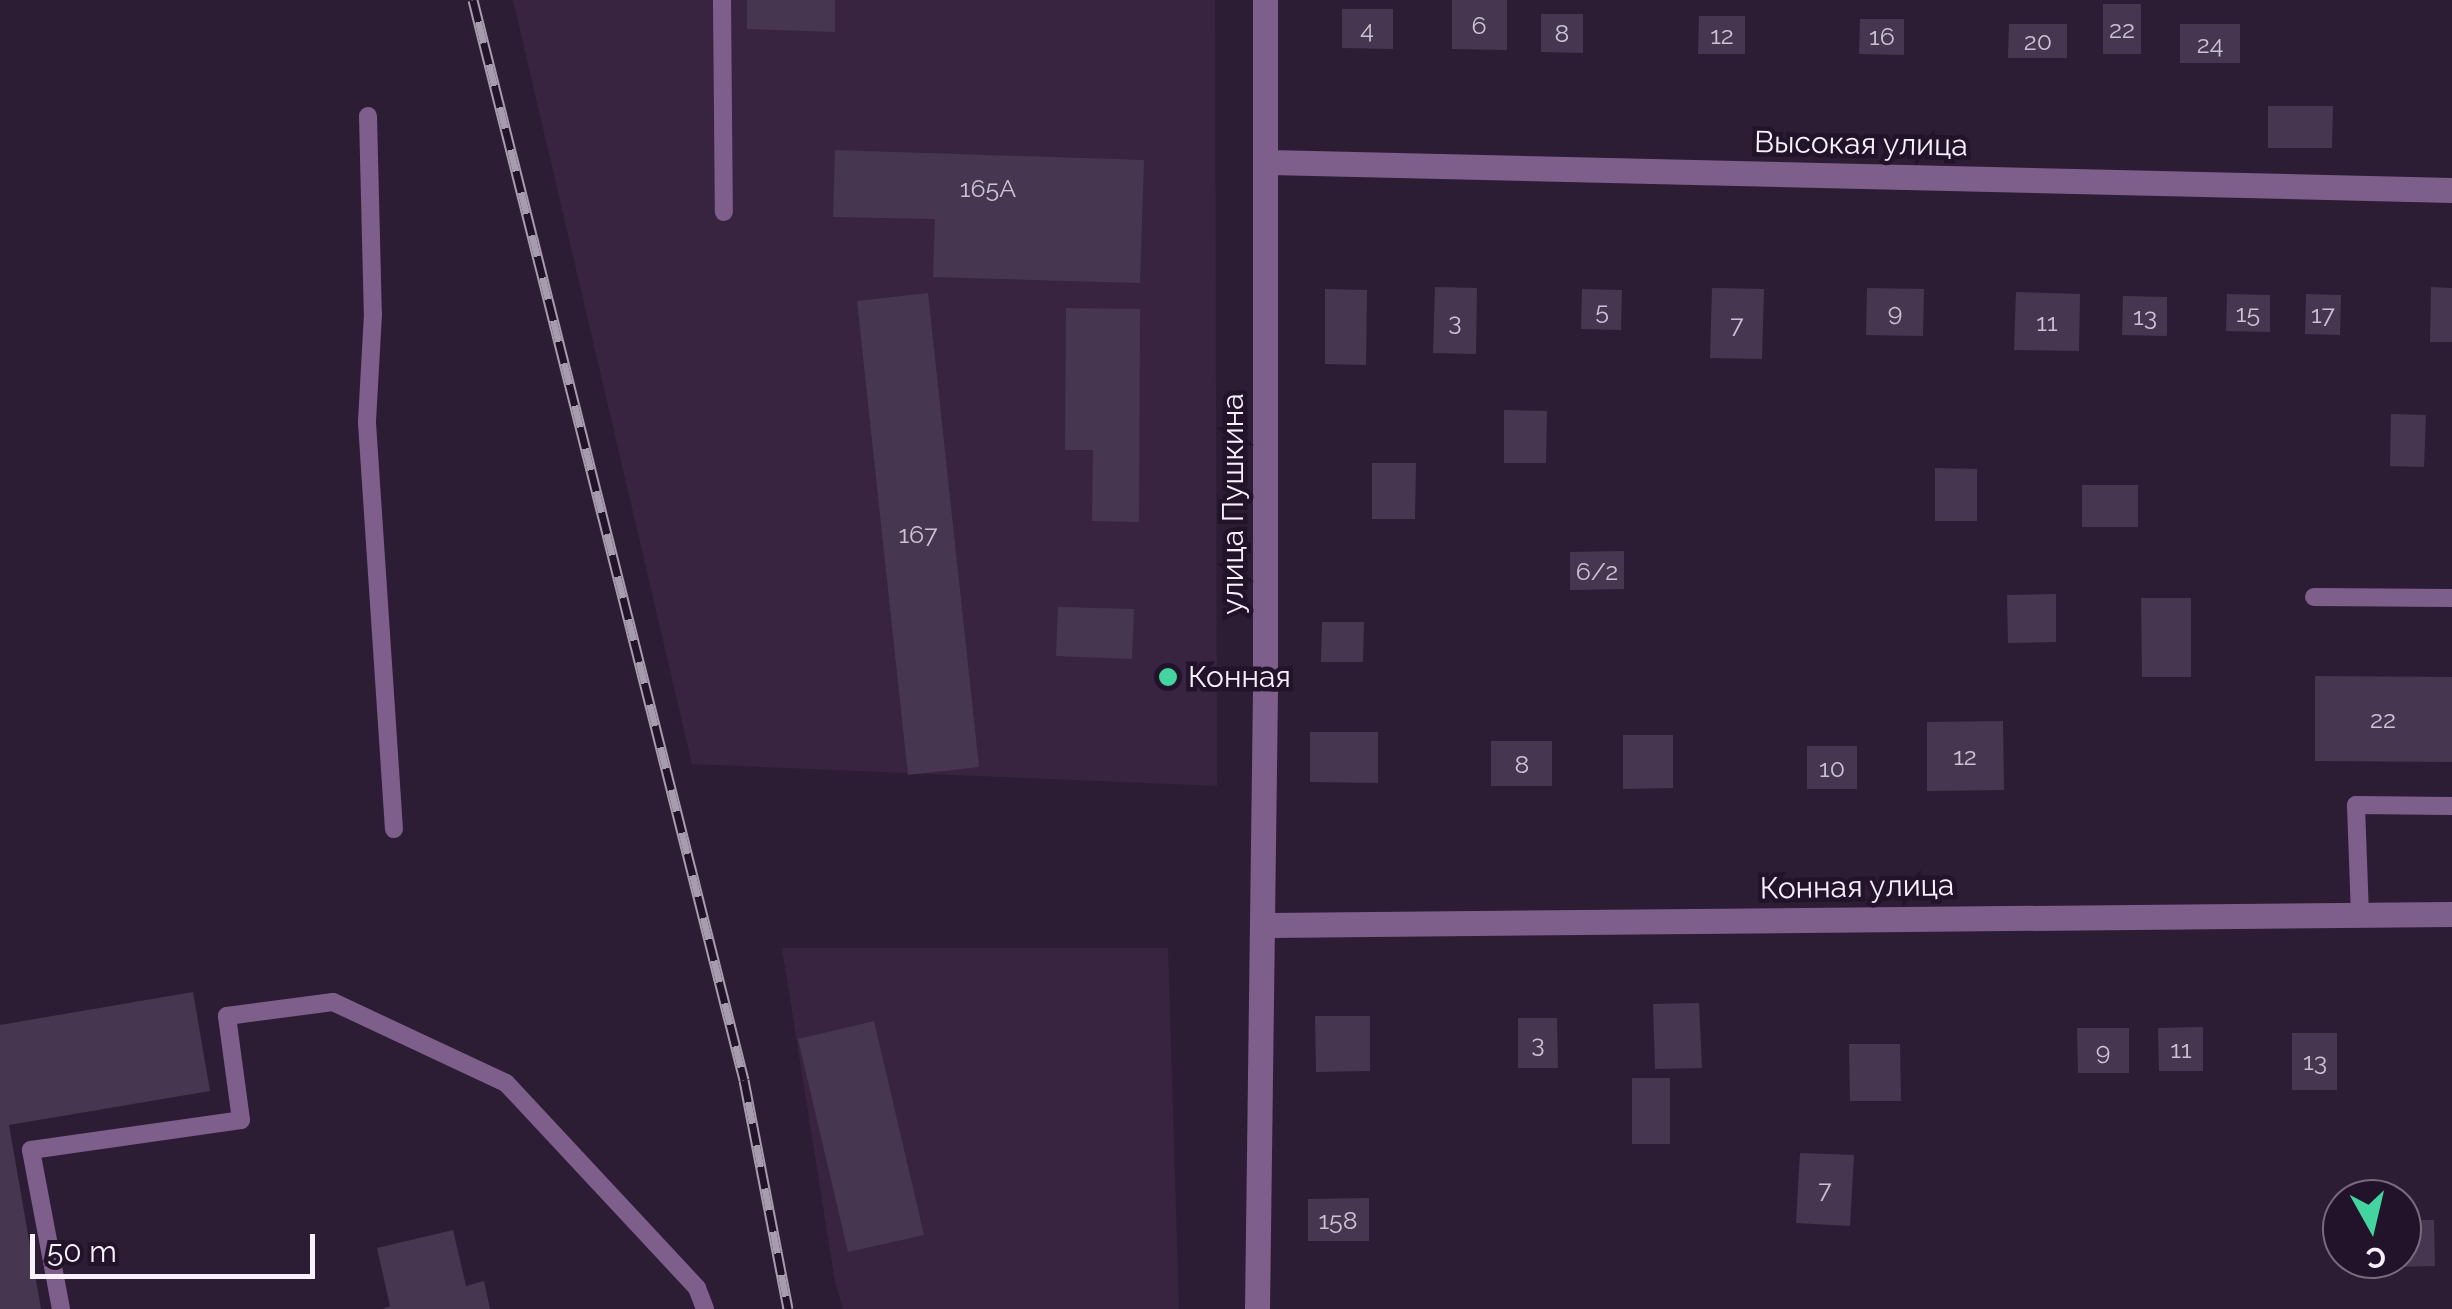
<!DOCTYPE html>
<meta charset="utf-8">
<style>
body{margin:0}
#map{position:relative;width:2452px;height:1309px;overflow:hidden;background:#2d1d34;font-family:Raleway,sans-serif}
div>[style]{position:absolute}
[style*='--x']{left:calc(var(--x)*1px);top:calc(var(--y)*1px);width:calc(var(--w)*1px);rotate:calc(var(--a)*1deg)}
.built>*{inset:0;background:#382441}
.building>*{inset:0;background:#47364f}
.lane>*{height:18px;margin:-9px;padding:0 9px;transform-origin:9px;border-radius:9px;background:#7e5f8c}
.street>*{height:25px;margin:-12.5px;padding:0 12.5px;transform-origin:12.5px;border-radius:12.5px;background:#7e5f8c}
.rail>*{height:11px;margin-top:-5.5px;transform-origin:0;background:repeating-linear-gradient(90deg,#23132a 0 22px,#a79cad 0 44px);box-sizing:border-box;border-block:2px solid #a79cad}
.dots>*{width:28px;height:28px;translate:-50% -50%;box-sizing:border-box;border:5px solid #23132a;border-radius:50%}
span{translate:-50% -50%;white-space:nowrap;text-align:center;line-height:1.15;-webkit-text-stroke:9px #23132a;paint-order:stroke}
.number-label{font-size:25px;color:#ccc2d2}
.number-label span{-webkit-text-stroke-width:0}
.street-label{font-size:30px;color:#f9f0fd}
.poi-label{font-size:30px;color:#f9f0fd}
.left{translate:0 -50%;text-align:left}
.north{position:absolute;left:2322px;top:1179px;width:100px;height:100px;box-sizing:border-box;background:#23132a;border:2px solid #796b7e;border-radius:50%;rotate:172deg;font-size:28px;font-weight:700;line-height:40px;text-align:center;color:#f9f0fd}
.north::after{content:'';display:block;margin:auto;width:35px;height:45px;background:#44d4a0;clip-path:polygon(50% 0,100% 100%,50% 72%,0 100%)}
.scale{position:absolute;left:30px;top:1234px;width:285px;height:45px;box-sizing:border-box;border:5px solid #f9f0fd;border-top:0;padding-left:12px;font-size:30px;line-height:35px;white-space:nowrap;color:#f9f0fd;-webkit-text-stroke:8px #23132a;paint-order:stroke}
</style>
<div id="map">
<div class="built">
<div style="clip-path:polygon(513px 0,1215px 0,1217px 786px,692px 764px)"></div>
<div style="clip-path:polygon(782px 948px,1168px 948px,1179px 1309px,843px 1309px,835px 1282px)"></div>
</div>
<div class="building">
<div style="clip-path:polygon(747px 0,835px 0,835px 32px,747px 29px)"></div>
<div style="clip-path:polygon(1452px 0,1507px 0,1507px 50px,1452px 49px)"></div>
<div style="clip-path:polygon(2103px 4px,2141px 4px,2141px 54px,2103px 54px)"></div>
<div style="clip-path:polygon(1342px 9px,1393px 9px,1393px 49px,1342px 48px)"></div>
<div style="clip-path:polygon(1541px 14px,1583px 14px,1583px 53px,1541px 52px)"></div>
<div style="clip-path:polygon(1699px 16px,1745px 16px,1745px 54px,1698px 54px)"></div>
<div style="clip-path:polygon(1860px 19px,1904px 19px,1904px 55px,1859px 54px)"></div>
<div style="clip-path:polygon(2009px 24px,2067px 24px,2067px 58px,2008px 58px)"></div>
<div style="clip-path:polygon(2180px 24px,2240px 24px,2240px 63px,2180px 63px)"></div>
<div style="clip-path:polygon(2268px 106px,2333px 106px,2332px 148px,2268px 148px)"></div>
<div style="clip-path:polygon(835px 150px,1144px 160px,1140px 283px,933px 277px,935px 219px,833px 217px)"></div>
<div style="clip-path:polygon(1435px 287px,1477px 288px,1476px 354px,1433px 353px)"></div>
<div style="clip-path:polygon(2431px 287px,2452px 288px,2452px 342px,2430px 342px)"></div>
<div style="clip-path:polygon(1712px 288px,1764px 289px,1762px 359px,1710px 358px)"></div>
<div style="clip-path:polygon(1867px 288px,1924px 289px,1923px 336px,1866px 335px)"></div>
<div style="clip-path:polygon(1325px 289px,1367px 290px,1366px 365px,1325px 364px)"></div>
<div style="clip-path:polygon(1582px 289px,1622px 290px,1621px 330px,1581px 329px)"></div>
<div style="clip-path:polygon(2016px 292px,2080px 294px,2079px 351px,2014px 350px)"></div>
<div style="clip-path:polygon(928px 293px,979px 767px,908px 775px,857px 301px)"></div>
<div style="clip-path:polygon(2227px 294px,2270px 295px,2270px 332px,2226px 331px)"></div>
<div style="clip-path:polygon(2306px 294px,2341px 295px,2340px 335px,2305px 334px)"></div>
<div style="clip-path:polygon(2123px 296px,2167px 297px,2167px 336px,2122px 335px)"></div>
<div style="clip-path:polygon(1066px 308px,1140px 309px,1139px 522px,1092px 521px,1093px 450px,1065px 450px)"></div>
<div style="clip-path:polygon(1504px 410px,1547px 411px,1546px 463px,1504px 463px)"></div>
<div style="clip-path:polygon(2391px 414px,2426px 415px,2424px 467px,2390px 466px)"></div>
<div style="clip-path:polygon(1372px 463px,1416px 463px,1415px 519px,1372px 519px)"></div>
<div style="clip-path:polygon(1935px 468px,1977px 469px,1977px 521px,1935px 521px)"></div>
<div style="clip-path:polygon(2082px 485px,2138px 485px,2138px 527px,2082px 527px)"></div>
<div style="clip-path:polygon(1624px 551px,1624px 589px,1570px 590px,1570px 552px)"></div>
<div style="clip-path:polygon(2056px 594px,2056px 642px,2008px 643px,2007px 595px)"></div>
<div style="clip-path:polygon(2141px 598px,2191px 598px,2191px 677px,2142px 677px)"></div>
<div style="clip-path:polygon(1058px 607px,1134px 609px,1132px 659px,1056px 656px)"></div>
<div style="clip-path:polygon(1322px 622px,1364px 622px,1363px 662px,1321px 662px)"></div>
<div style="clip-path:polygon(2315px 676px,2452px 677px,2452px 762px,2315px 761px)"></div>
<div style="clip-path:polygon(2003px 721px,2004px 790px,1927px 791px,1927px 722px)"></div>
<div style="clip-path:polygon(1310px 732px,1378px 732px,1378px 783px,1310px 782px)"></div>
<div style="clip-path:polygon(1623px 735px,1673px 735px,1673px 788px,1623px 789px)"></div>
<div style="clip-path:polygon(1491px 741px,1552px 741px,1552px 786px,1491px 786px)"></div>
<div style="clip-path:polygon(1807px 746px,1857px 746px,1857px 789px,1807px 789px)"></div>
<div style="clip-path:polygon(193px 992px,210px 1091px,9px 1125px,41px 1309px,0 1309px,0 1025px)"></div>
<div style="clip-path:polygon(1699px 1003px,1702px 1068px,1655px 1069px,1653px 1004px)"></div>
<div style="clip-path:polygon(1315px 1016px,1370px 1016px,1370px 1071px,1316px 1072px)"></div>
<div style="clip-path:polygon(1518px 1018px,1557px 1018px,1558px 1068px,1518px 1068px)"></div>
<div style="clip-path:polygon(874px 1021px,924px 1235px,848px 1252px,798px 1039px)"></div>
<div style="clip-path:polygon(2203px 1027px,2203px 1071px,2159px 1071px,2158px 1028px)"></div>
<div style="clip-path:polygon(2077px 1028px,2129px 1028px,2129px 1073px,2078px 1073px)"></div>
<div style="clip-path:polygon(2292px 1033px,2337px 1033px,2337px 1090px,2292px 1090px)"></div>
<div style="clip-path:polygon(1849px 1044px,1900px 1044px,1901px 1101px,1850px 1101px)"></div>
<div style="clip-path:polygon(1632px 1078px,1670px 1078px,1670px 1144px,1632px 1144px)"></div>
<div style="clip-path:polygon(1800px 1153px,1854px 1155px,1850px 1226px,1796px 1223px)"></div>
<div style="clip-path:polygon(1369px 1198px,1369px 1241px,1308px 1241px,1308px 1199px)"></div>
<div style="clip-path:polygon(2402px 1220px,2434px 1220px,2435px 1266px,2390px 1267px,2390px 1259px,2402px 1259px)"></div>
<div style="clip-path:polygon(453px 1230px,466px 1286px,484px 1281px,490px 1309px,383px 1309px,390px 1306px,377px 1248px)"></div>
</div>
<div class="lane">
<div style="--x:722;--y:0;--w:212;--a:89.5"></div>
<div style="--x:368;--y:116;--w:198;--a:88.6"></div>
<div style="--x:373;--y:314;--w:109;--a:93.2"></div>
<div style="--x:367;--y:423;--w:407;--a:86.2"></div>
<div style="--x:2314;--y:597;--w:138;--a:0.4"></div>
<div style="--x:2360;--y:915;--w:110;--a:-92.1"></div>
<div style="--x:2356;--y:805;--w:96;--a:0.6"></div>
<div style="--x:61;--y:1309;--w:162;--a:-100.7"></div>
<div style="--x:31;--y:1150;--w:212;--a:-8.1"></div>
<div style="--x:241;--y:1120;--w:105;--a:-97.7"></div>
<div style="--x:227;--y:1016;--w:107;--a:-7.5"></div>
<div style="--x:333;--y:1002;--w:191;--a:25.1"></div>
<div style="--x:506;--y:1083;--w:280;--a:47"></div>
<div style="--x:697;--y:1288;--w:22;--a:69"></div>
</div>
<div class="street">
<div style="--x:1267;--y:162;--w:1185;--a:1.35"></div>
<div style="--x:1263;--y:925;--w:1189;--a:-0.53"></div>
<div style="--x:1257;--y:1309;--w:623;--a:-89.26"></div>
<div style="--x:1265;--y:686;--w:686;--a:-90"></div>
</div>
<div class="rail">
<div style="--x:473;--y:0;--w:1113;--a:75.91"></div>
<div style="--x:744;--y:1080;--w:233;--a:79.1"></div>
</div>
<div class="dots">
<div style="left:1168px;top:677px;background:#44d4a0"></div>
</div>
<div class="number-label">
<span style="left:1479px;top:25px">6</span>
<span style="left:1367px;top:29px">4</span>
<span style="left:2122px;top:29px">22</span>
<span style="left:1562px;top:33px">8</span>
<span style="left:1722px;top:35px">12</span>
<span style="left:1882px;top:36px">16</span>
<span style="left:2038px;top:41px">20</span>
<span style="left:2210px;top:44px">24</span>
<span style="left:988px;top:188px">165А</span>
<span style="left:1602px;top:310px">5</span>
<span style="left:1895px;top:312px">9</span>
<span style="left:2248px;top:313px">15</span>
<span style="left:2323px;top:314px">17</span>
<span style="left:2145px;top:316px">13</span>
<span style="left:1455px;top:321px">3</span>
<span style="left:2047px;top:322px">11</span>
<span style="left:1737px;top:324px">7</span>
<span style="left:918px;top:534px">167</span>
<span style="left:1597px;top:571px">6/2</span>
<span style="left:2383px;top:719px">22</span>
<span style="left:1965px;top:756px">12</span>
<span style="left:1522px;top:764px">8</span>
<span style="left:1832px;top:768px">10</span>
<span style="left:1538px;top:1043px">3</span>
<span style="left:2181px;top:1049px">11</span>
<span style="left:2103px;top:1051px">9</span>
<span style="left:2315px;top:1061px">13</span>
<span style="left:1825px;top:1189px">7</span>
<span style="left:1338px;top:1220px">158</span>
</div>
<div class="street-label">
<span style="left:1861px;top:144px;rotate:1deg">Высокая улица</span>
<span style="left:1233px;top:504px;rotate:-90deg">улица Пушкина</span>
<span style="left:1857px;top:887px;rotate:-1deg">Конная улица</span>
</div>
<div class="poi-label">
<span class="left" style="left:1188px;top:677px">Конная</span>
</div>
<div class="north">С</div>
<div class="scale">50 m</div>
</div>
